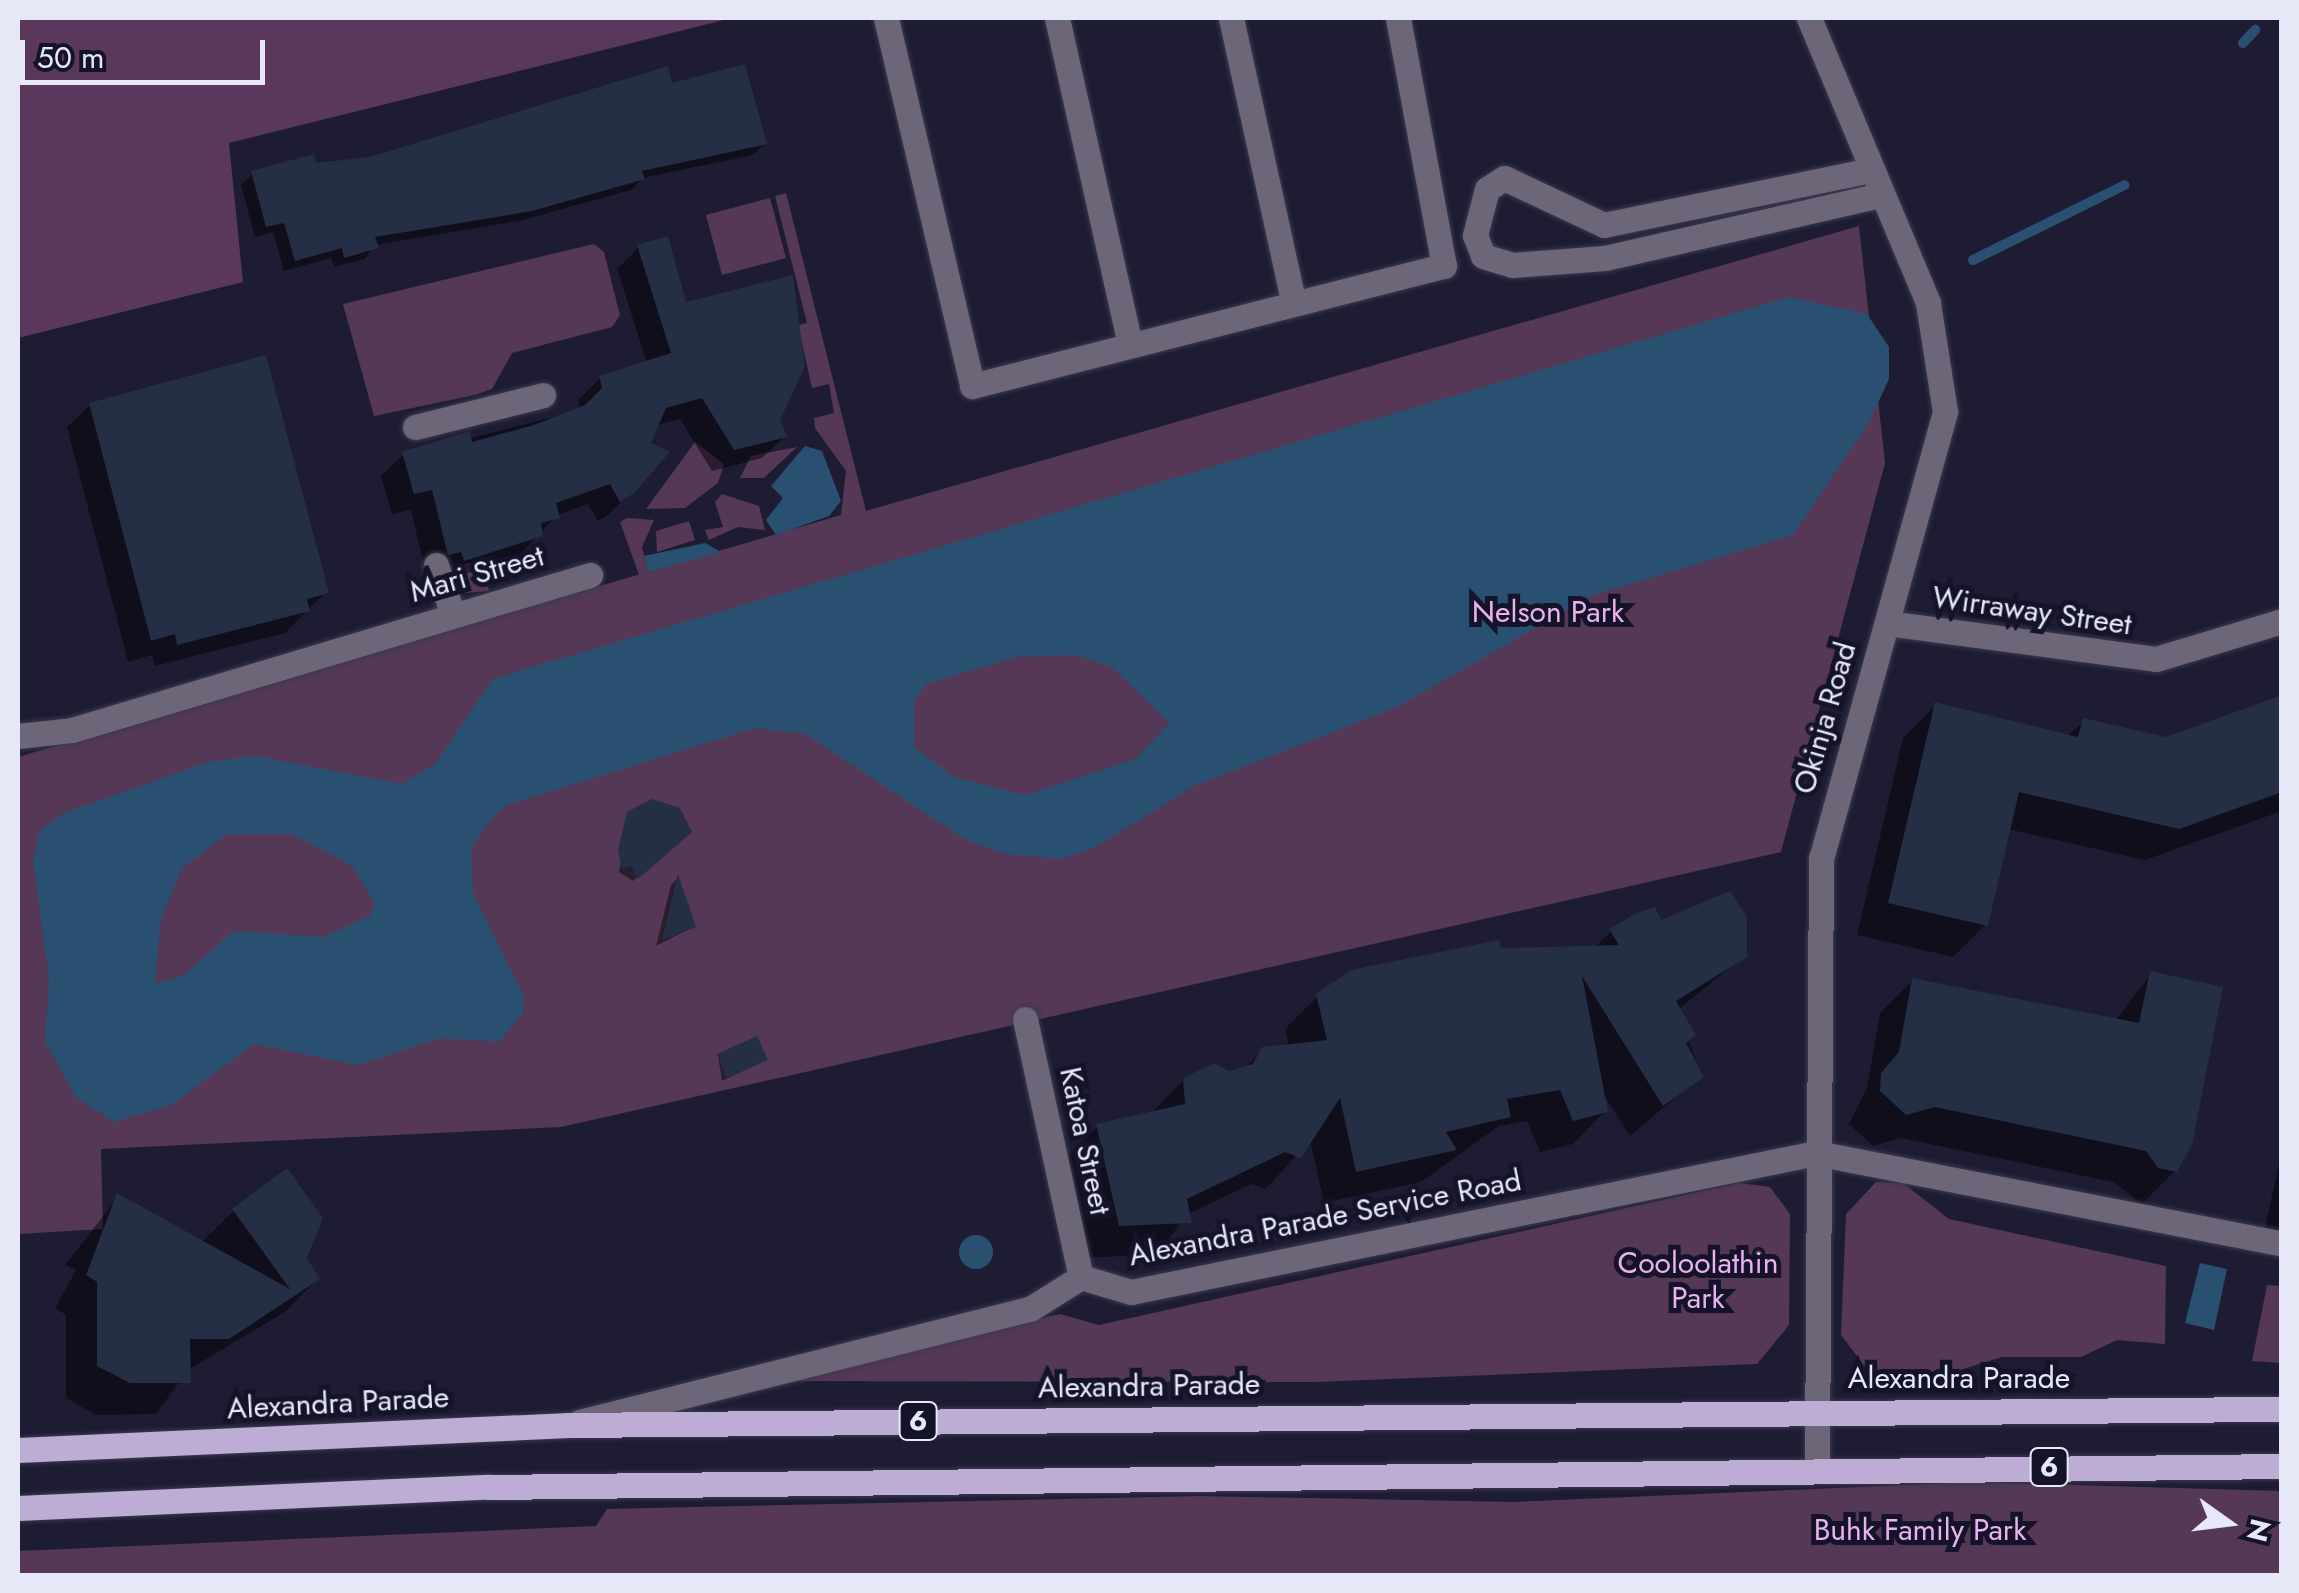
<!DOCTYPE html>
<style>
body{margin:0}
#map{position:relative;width:2299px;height:1593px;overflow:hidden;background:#1e1c33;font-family:Jost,sans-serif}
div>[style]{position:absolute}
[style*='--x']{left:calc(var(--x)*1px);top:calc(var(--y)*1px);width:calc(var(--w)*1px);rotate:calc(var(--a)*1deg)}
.green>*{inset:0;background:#543856}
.forest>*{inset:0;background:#59385b}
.water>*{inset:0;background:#2a5071}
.round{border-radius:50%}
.shadow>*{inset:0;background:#0007}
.stream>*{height:10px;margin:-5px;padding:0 5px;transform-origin:5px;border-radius:5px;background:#2a5071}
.building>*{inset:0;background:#242e44}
.roads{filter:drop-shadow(0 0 2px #3a394e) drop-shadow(0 0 2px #3a394e)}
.minor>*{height:25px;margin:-12.5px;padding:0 12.5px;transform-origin:12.5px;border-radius:12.5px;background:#6d6578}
.major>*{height:25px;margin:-12.5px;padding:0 12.5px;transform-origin:12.5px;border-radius:12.5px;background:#bdacd4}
span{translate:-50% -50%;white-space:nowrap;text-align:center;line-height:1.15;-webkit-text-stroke:10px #151329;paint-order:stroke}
.shield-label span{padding:2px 8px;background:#151329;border:2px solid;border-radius:8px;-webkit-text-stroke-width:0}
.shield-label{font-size:28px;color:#e7e8f7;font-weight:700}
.street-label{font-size:30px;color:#e7e8f7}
.park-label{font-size:30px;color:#ebb3ee}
.frame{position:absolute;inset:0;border:20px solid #e7e8f7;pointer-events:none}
.north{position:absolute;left:2179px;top:1473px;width:100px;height:100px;-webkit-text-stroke:8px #151329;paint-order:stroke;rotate:104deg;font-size:28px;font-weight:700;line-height:40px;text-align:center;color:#e7e8f7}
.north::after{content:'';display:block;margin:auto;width:35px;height:45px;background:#e7e8f7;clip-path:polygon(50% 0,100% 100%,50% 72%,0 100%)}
.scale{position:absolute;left:20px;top:40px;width:245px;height:45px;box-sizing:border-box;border:5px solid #e7e8f7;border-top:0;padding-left:12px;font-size:30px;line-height:35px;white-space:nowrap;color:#e7e8f7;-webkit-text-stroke:8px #151329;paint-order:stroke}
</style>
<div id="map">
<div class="green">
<div style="clip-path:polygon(786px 193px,866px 511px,1859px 226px,1885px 463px,1781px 852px,561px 1127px,101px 1149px,103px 1229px,18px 1234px,18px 757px,841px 515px,846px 471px,815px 428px,814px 418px,834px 413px,829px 384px,812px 388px,798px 325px,807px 323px,775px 196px)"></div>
<div style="clip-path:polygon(770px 198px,786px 258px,722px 275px,706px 215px)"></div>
<div style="clip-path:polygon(594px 244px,604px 252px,620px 315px,612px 327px,512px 353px,492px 389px,475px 395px,374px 416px,343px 304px)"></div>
<div style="clip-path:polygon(695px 442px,724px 464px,718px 483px,685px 508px,646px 509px)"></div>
<div style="clip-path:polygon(797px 447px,764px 478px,740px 478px,751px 456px)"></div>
<div style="clip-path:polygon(722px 494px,759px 506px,765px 530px,738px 527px,709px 540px,705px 530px,723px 527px,715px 502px)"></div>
<div style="clip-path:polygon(627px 518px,654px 520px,642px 547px,648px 572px,639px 575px,620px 522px)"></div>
<div style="clip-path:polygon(689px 521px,695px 540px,657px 552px,656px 531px)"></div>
<div style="clip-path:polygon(481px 559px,489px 591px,465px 593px,449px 569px)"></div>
<div style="clip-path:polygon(1876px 1182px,1903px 1183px,1949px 1219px,2166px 1266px,2165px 1344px,2117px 1340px,2081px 1357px,2002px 1357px,1909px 1386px,1878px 1384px,1841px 1335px,1846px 1214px)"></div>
<div style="clip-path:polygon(1739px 1183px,1770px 1187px,1790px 1214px,1789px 1325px,1757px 1364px,1317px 1382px,766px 1381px,1060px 1314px,1099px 1325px)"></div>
<div style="clip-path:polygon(2267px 1285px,2281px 1286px,2281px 1363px,2252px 1361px)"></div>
<div style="clip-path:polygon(1974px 1482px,2281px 1491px,2281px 1575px,18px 1575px,18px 1551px,596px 1526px,607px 1509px,1199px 1496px,1515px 1502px)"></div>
</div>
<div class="forest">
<div style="clip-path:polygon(18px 18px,732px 18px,229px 143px,243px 282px,18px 338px)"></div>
</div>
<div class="water">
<div style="clip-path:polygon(evenodd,1789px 297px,1867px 314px,1889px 347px,1889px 379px,1869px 422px,1793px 535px,1594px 595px,1397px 707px,1194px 786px,1096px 847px,1062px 859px,1006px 854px,966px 840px,805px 734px,755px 728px,507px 805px,488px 823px,471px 848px,473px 893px,524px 997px,523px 1013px,499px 1042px,440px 1038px,358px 1065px,254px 1044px,171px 1105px,114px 1122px,76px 1097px,45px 1042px,49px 978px,33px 859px,40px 831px,62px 814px,208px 762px,255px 756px,402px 784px,435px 764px,492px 680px,515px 672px,1789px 297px,1077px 655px,1113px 668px,1169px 723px,1136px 759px,1025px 795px,954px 777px,914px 747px,914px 701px,927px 684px,1016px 657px,1077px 655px,1789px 297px,227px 834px,291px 834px,331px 854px,354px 868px,375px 904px,370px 916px,323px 937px,233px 931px,183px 976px,155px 983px,161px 920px,181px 869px,227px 834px)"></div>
<div style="clip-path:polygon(805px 446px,822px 451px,841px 501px,829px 516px,776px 535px,766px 520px,783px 498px,771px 486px)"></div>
<div style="clip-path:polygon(705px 543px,721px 552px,648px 572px,644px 556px)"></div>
<div class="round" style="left:959px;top:1235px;width:34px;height:34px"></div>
<div style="clip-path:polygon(2200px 1263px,2227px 1269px,2214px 1330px,2185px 1323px)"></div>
</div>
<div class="shadow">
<div style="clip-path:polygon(671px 86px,764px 144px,753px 155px,643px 178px,631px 190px,519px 221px,375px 245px,365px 259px,334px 267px,331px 258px,284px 271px,273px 232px,255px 237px,241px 185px,252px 174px,370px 160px)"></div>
<div style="clip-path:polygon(639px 247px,784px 437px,762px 458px,712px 471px,680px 419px,656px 425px,632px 491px,609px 514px,598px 521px,588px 504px,557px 515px,518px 557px,442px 581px,426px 574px,411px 510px,392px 514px,381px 476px,403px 455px,581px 410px,578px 400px,600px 378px,647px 363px,617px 269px)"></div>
<div style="clip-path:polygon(90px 405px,326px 592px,285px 633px,155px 666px,152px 655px,128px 662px,67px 427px)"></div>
<div style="clip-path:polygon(2282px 698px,2282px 811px,2145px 860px,2008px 829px,1985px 925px,1953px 957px,1857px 935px,1903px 738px,1936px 705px,2067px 737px,2084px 720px,2166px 739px)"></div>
<div style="clip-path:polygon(629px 814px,689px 832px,633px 881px,619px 872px)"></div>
<div style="clip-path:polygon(677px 879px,693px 927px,656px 946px,671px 885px)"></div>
<div style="clip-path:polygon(1660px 923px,1744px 956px,1678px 1010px,1701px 1076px,1630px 1136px,1602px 1092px,1605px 1111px,1573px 1144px,1540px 1152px,1527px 1121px,1499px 1126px,1421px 1182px,1324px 1203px,1310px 1140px,1266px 1189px,1251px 1184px,1188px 1214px,1157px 1254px,1087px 1258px,1065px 1159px,1098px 1126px,1151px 1113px,1184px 1080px,1244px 1069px,1263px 1050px,1289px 1047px,1285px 1029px,1318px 996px,1499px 950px,1594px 948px,1611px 931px)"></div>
<div style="clip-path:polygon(2151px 974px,2175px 1171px,2142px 1204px,2113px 1182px,1901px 1138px,1873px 1146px,1849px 1124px,1867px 1088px,1880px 1013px,1913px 980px,2115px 1021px)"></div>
<div style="clip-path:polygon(718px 1056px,765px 1060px,722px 1081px)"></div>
<div style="clip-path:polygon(2282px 1149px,2282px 1232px,2265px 1228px)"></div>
<div style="clip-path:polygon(118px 1197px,201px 1243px,233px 1211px,304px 1258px,317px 1279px,285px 1312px,188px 1370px,156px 1414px,96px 1415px,66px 1398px,66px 1315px,55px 1308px,76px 1270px,65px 1265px)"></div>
</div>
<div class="stream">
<div style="--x:2243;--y:43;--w:18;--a:-47"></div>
<div style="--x:1973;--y:260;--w:169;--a:-26.3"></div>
</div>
<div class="building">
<div style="clip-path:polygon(745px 64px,767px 144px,642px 171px,645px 179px,532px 211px,375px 237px,379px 248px,344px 258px,342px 248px,295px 261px,284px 223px,266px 227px,251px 171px,314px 154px,316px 163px,370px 157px,668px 66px,672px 83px)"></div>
<div style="clip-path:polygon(668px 236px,686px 302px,793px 275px,805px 366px,780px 420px,787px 437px,734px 450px,702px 398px,666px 408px,651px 443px,670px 452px,634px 493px,620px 502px,610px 484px,556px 503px,560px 518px,541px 523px,543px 536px,464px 561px,461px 552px,448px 555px,432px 490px,414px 494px,402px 452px,470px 431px,472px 442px,534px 425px,585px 405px,602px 388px,599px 376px,671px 353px,637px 245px)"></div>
<div style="clip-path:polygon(266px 355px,329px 593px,307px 599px,310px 611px,177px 645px,175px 634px,151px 641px,89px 403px)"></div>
<div style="clip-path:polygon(2282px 695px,2282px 792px,2179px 829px,2019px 792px,1988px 926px,1888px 903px,1935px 702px,2078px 737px,2083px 718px,2166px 737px)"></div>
<div style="clip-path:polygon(652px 799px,680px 808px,692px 832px,638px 879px,631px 866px,622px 869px,618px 850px,627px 812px)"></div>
<div style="clip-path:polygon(678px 874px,696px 927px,662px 940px)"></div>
<div style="clip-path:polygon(1730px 891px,1747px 917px,1747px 957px,1676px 1001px,1696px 1035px,1686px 1043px,1704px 1077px,1663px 1106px,1582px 976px,1608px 1112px,1573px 1121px,1560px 1090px,1507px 1099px,1511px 1117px,1446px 1132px,1457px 1150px,1356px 1172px,1340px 1098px,1301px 1158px,1285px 1152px,1187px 1199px,1192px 1223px,1119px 1226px,1096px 1124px,1185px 1104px,1183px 1078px,1214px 1063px,1229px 1071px,1253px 1064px,1262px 1047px,1327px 1040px,1316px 994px,1351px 970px,1499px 940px,1501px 948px,1619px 945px,1609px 929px,1635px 914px,1655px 907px,1661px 920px)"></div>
<div style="clip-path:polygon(2150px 971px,2223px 987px,2192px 1145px,2177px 1172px,2158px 1168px,2146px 1151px,1935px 1107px,1906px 1115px,1880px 1091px,1881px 1073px,1899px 1052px,1912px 978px,2139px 1023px)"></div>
<div style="clip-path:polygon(757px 1036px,768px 1060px,727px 1078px,717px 1054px)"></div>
<div style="clip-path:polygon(287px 1168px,323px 1218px,307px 1258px,320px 1279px,229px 1339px,190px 1339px,191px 1383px,130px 1383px,97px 1366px,97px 1282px,86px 1275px,117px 1193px,290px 1289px,232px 1209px)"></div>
</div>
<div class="roads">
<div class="minor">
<div style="--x:886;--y:18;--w:378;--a:76.8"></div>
<div style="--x:972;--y:386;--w:487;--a:-14.3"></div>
<div style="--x:1444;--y:266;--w:252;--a:-100.5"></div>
<div style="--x:1057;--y:18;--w:334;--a:77.4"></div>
<div style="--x:1231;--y:18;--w:289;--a:77.6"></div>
<div style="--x:1809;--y:18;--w:309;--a:67.3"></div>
<div style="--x:1928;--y:303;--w:110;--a:81.1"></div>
<div style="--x:1945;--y:412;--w:463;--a:105.5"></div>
<div style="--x:1821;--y:858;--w:611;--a:90.38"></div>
<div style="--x:1871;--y:170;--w:273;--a:168.4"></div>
<div style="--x:1604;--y:225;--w:110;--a:-154.8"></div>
<div style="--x:1504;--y:178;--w:20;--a:147"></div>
<div style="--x:1487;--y:189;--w:48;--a:104.6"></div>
<div style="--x:1475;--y:235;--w:22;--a:69"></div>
<div style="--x:1483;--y:256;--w:30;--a:17"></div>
<div style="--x:1512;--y:265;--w:93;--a:-4.3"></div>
<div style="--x:1605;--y:258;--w:283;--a:-12.9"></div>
<div style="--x:415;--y:427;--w:132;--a:-14"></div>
<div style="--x:436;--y:565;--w:53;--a:71.2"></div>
<div style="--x:1887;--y:623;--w:271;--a:7.6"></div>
<div style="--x:2156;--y:659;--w:132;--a:-16.8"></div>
<div style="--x:18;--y:736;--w:54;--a:-6.3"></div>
<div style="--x:72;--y:730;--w:541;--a:-16.66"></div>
<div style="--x:1025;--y:1019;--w:264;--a:77.8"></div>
<div style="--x:1081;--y:1277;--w:52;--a:16.7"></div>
<div style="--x:1131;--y:1292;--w:699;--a:-11.47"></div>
<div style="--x:1816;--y:1153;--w:475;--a:11"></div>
<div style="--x:579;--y:1422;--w:465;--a:-14.1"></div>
<div style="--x:1030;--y:1309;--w:60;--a:-32.1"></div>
</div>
<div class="major">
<div style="--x:18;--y:1450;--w:552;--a:-2.6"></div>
<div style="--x:569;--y:1425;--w:1713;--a:-0.54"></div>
<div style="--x:18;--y:1508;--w:471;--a:-2.6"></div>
<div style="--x:489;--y:1487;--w:1793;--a:-0.67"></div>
</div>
</div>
<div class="shield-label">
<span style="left:918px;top:1421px">6</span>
<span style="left:2049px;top:1467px">6</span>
</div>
<div class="street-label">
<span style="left:477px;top:574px;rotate:-16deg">Mari Street</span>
<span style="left:2032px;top:611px;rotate:8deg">Wirraway Street</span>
<span style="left:1825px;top:718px;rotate:-74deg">Okinja Road</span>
<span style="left:1085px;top:1141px;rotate:78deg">Katoa Street</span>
<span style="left:1325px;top:1218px;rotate:-11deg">Alexandra Parade Service Road</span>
<span style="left:1959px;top:1378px">Alexandra Parade</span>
<span style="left:1149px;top:1386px;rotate:-1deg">Alexandra Parade</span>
<span style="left:338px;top:1403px;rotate:-3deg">Alexandra Parade</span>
</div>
<div class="park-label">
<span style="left:1548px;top:612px">Nelson Park</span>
<span style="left:1698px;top:1280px">Cooloolathin<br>Park</span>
<span style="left:1920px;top:1530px">Buhk Family Park</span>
</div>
<div class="frame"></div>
<div class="north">N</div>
<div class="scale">50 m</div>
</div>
